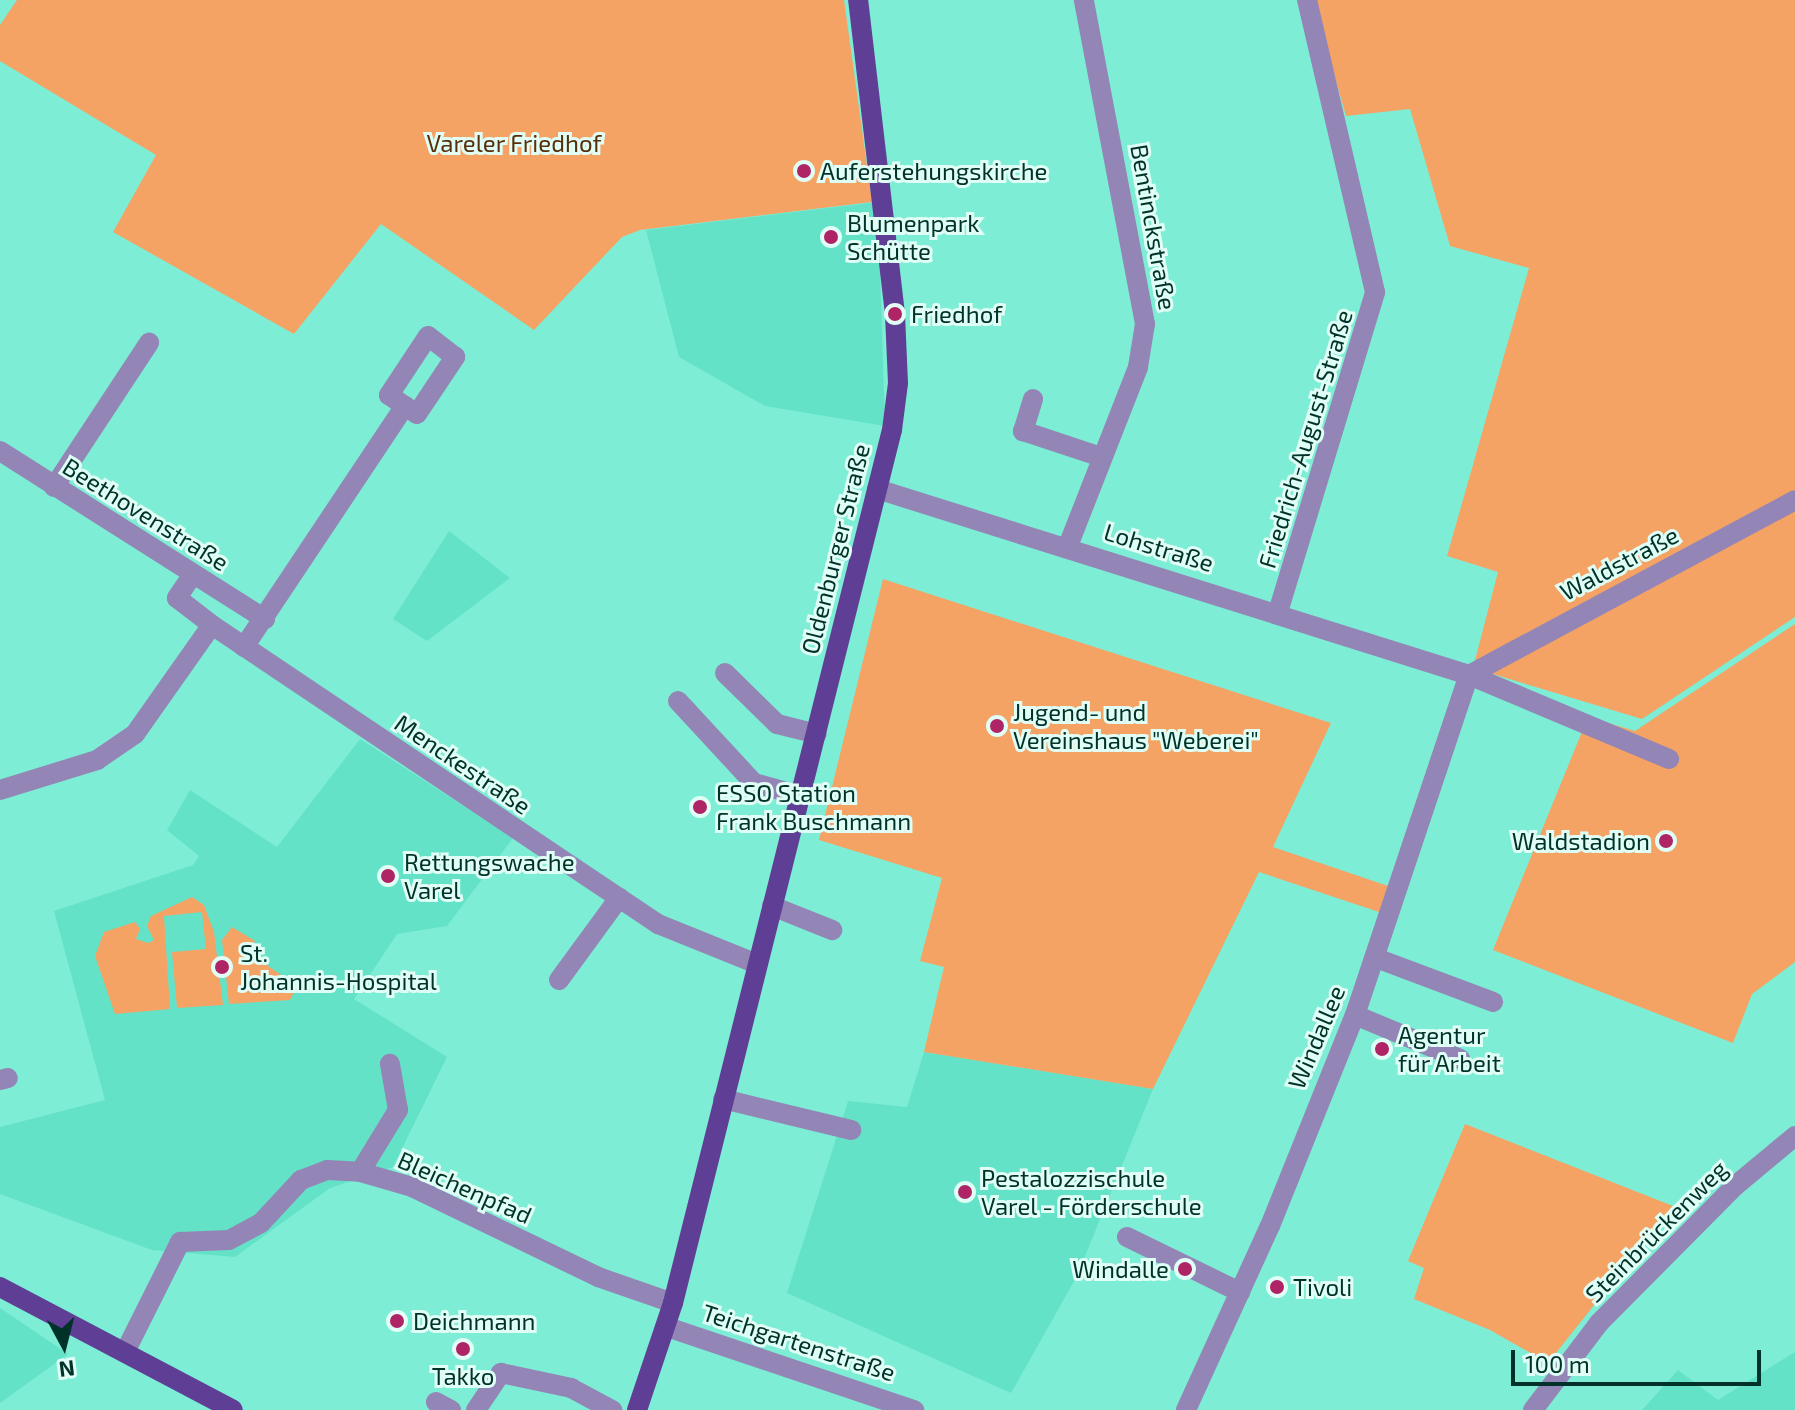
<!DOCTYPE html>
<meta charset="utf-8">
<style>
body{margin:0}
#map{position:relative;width:1795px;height:1410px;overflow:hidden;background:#7eedd5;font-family:"Exo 2",sans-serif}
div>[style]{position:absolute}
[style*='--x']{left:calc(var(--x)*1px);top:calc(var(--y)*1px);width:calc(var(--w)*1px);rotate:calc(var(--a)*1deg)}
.built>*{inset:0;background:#64e2c8}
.green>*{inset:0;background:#f4a365}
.minor>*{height:20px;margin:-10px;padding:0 10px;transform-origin:10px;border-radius:10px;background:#9386b6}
.major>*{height:20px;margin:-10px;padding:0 10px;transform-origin:10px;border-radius:10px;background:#5f3f95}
.dots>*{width:22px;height:22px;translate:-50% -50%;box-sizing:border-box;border:4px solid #e0fef6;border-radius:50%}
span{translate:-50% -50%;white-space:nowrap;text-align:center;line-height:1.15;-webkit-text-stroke:6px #e0fef6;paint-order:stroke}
.park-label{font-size:24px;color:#572f0a}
.poi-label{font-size:24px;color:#003229}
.left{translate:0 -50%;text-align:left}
.right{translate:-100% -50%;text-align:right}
.street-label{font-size:24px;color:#003229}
.north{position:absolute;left:24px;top:1306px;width:80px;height:80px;-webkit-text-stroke:6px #e0fef6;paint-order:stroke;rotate:173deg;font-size:22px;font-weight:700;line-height:32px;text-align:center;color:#003229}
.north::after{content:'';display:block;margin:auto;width:28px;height:36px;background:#003229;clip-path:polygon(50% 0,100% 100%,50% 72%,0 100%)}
.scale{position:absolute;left:1511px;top:1350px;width:250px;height:36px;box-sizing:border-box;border:4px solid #003229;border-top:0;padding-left:10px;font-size:24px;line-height:28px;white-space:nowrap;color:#003229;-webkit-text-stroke:6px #e0fef6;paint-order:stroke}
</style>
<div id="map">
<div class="built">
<div style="clip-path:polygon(878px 202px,885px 426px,765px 406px,679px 357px,646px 230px)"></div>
<div style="clip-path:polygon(449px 531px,510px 578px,427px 641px,393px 619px)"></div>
<div style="clip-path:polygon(360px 739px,513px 838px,447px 926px,397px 934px,354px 999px,447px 1057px,393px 1167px,330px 1188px,235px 1257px,152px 1250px,0 1194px,0 1127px,105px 1100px,54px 911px,193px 865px,199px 856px,167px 830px,190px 790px,277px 847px)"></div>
<div style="clip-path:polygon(924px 1052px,1153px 1089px,1077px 1276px,1011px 1393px,787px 1293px,848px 1101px,907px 1107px)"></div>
<div style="clip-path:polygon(0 1308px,68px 1354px,0 1403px)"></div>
<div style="clip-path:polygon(1795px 1352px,1795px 1410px,1642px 1410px,1678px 1370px,1718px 1400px)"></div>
</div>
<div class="green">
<div style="clip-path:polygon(17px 0,844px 0,872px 202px,640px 230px,622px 237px,534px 330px,381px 224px,294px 334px,113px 232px,156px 155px,0 61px,0 25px)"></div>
<div style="clip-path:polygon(1313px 0,1795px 0,1795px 617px,1642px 719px,1473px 668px,1498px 572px,1447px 556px,1529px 268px,1450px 246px,1410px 109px,1346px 116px)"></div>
<div style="clip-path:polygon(883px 579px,1331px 723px,1273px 847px,1394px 888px,1385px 914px,1259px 872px,1153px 1089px,924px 1052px,944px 967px,920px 961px,942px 878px,819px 840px)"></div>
<div style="clip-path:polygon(1795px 624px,1795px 962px,1752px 994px,1733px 1043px,1493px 950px,1588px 717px,1635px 731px)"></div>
<div style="clip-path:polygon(192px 897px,204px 905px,214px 932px,223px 1005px,177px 1008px,172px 952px,206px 949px,202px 912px,164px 916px,170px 1009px,115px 1014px,95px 956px,104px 932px,135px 922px,140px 929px,136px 939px,148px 943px,154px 940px,147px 926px,151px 916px)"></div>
<div style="clip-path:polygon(232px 927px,255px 941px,248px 952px,297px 986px,290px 1000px,229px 1004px,222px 940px)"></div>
<div style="clip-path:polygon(1465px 1124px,1673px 1206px,1548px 1363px,1490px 1330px,1414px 1299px,1424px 1268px,1408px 1261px)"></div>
</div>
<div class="minor">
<div style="--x:1033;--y:399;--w:34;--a:107"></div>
<div style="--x:1023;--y:431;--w:82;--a:18.4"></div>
<div style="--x:0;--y:451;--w:314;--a:32.4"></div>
<div style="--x:54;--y:487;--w:173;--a:-56.6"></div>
<div style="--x:877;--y:489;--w:621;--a:17.44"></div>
<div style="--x:1469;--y:675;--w:217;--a:22.8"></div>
<div style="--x:1068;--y:546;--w:192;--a:-68.6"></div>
<div style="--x:1138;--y:367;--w:44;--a:-80.8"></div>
<div style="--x:1145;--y:324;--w:330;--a:-100.7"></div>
<div style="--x:193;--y:574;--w:29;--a:124"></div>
<div style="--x:177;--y:598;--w:44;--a:37.6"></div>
<div style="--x:212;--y:625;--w:537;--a:33.84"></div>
<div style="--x:658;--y:924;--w:107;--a:22"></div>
<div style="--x:1278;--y:612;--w:334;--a:-73.1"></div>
<div style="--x:1375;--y:292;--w:300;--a:-103.1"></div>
<div style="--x:244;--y:647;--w:290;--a:-56.3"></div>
<div style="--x:405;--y:406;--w:14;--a:34"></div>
<div style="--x:417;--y:414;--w:69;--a:-56.3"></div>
<div style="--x:455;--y:357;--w:34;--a:-142"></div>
<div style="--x:428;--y:336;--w:71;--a:123.5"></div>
<div style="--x:389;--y:395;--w:19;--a:35"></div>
<div style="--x:725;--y:673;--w:73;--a:44.4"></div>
<div style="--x:777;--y:724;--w:41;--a:14"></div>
<div style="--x:1469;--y:675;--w:370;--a:-28.2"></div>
<div style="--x:678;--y:701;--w:112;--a:47.2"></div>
<div style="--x:754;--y:783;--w:49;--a:15.5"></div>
<div style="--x:0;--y:790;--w:102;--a:-17.2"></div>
<div style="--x:97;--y:760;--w:46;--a:-34.4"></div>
<div style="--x:135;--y:734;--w:133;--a:-54.8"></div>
<div style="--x:772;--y:906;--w:65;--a:21.8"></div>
<div style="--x:1376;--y:958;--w:125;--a:20.6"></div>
<div style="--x:559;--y:980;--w:102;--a:-53.8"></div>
<div style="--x:1355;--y:1015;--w:114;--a:22.7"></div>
<div style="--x:0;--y:1080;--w:8;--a:-14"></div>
<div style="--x:723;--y:1099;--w:132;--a:13.6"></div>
<div style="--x:360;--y:1172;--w:73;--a:-58.5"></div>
<div style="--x:398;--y:1110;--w:47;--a:-99.9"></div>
<div style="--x:1127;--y:1237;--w:126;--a:26"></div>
<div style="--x:667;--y:1327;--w:261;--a:18.6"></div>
<div style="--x:126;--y:1350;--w:121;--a:-63.4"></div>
<div style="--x:180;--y:1242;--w:49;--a:-2.3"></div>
<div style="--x:229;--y:1240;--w:36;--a:-28"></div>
<div style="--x:261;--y:1223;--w:59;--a:-47.1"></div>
<div style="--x:301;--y:1180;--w:28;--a:-21"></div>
<div style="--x:327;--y:1170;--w:33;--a:3"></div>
<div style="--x:360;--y:1172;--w:54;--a:16.1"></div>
<div style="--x:412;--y:1187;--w:207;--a:25.8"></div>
<div style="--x:598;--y:1277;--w:79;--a:19.1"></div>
<div style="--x:436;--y:1402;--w:17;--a:28"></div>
<div style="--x:476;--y:1410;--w:45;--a:-56"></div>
<div style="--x:501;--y:1373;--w:72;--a:12.1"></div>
<div style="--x:571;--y:1388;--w:47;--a:28.2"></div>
<div style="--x:1186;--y:1410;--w:202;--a:-65.5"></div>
<div style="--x:1270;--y:1226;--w:227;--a:-68.1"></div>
<div style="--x:1355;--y:1015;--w:359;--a:-71.5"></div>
<div style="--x:1533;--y:1410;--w:109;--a:-52.8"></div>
<div style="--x:1599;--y:1323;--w:193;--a:-45.2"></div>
<div style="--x:1735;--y:1186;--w:78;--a:-39.8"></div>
</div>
<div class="major">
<div style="--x:0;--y:1287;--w:263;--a:27.8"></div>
<div style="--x:637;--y:1410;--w:113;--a:-71.4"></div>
<div style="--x:673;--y:1303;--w:900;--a:-75.92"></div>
<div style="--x:892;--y:430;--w:47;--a:-82.7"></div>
<div style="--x:898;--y:383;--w:69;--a:-92.5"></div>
<div style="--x:895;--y:314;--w:316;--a:-96.7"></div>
</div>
<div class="dots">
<div style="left:804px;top:171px;background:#ae2465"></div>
<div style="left:831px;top:237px;background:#ae2465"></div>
<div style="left:895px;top:314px;background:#ae2465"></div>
<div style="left:997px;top:726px;background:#ae2465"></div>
<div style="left:700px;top:807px;background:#ae2465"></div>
<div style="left:1666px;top:841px;background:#ae2465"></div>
<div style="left:388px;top:876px;background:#ae2465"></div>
<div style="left:222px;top:967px;background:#ae2465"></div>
<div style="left:1382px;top:1049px;background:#ae2465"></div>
<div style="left:965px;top:1192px;background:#ae2465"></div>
<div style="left:1185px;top:1269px;background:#ae2465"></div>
<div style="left:1277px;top:1287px;background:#ae2465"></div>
<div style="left:397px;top:1321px;background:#ae2465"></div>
<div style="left:463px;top:1349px;background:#ae2465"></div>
</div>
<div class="park-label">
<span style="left:514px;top:143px">Vareler Friedhof</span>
</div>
<div class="poi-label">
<span class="left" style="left:820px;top:171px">Auferstehungskirche</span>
<span class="left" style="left:847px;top:237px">Blumenpark<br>Schütte</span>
<span class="left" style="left:911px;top:314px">Friedhof</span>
<span class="left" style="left:1013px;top:726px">Jugend- und<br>Vereinshaus "Weberei"</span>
<span class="left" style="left:716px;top:807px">ESSO Station<br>Frank Buschmann</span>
<span class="right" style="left:1650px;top:841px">Waldstadion</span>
<span class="left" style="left:404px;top:876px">Rettungswache<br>Varel</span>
<span class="left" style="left:240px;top:967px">St.<br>Johannis-Hospital</span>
<span class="left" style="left:1398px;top:1049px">Agentur<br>für Arbeit</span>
<span class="left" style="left:981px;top:1192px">Pestalozzischule<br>Varel - Förderschule</span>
<span class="right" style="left:1169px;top:1269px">Windalle</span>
<span class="left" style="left:1293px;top:1287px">Tivoli</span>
<span class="left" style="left:413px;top:1321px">Deichmann</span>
<span style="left:463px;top:1376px">Takko</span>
</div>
<div class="street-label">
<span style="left:1154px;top:227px;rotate:80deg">Bentinckstraße</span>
<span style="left:1305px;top:439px;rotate:-73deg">Friedrich-August-Straße</span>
<span style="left:146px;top:514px;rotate:32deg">Beethovenstraße</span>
<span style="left:1159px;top:547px;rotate:17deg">Lohstraße</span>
<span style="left:835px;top:549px;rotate:-76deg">Oldenburger Straße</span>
<span style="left:1619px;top:563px;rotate:-28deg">Waldstraße</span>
<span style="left:463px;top:764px;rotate:34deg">Menckestraße</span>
<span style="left:1316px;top:1037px;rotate:-67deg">Windallee</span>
<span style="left:465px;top:1187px;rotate:24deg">Bleichenpfad</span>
<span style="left:1656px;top:1231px;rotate:-45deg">Steinbrückenweg</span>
<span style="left:799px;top:1342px;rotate:18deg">Teichgartenstraße</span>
</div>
<div class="north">N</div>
<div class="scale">100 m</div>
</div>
